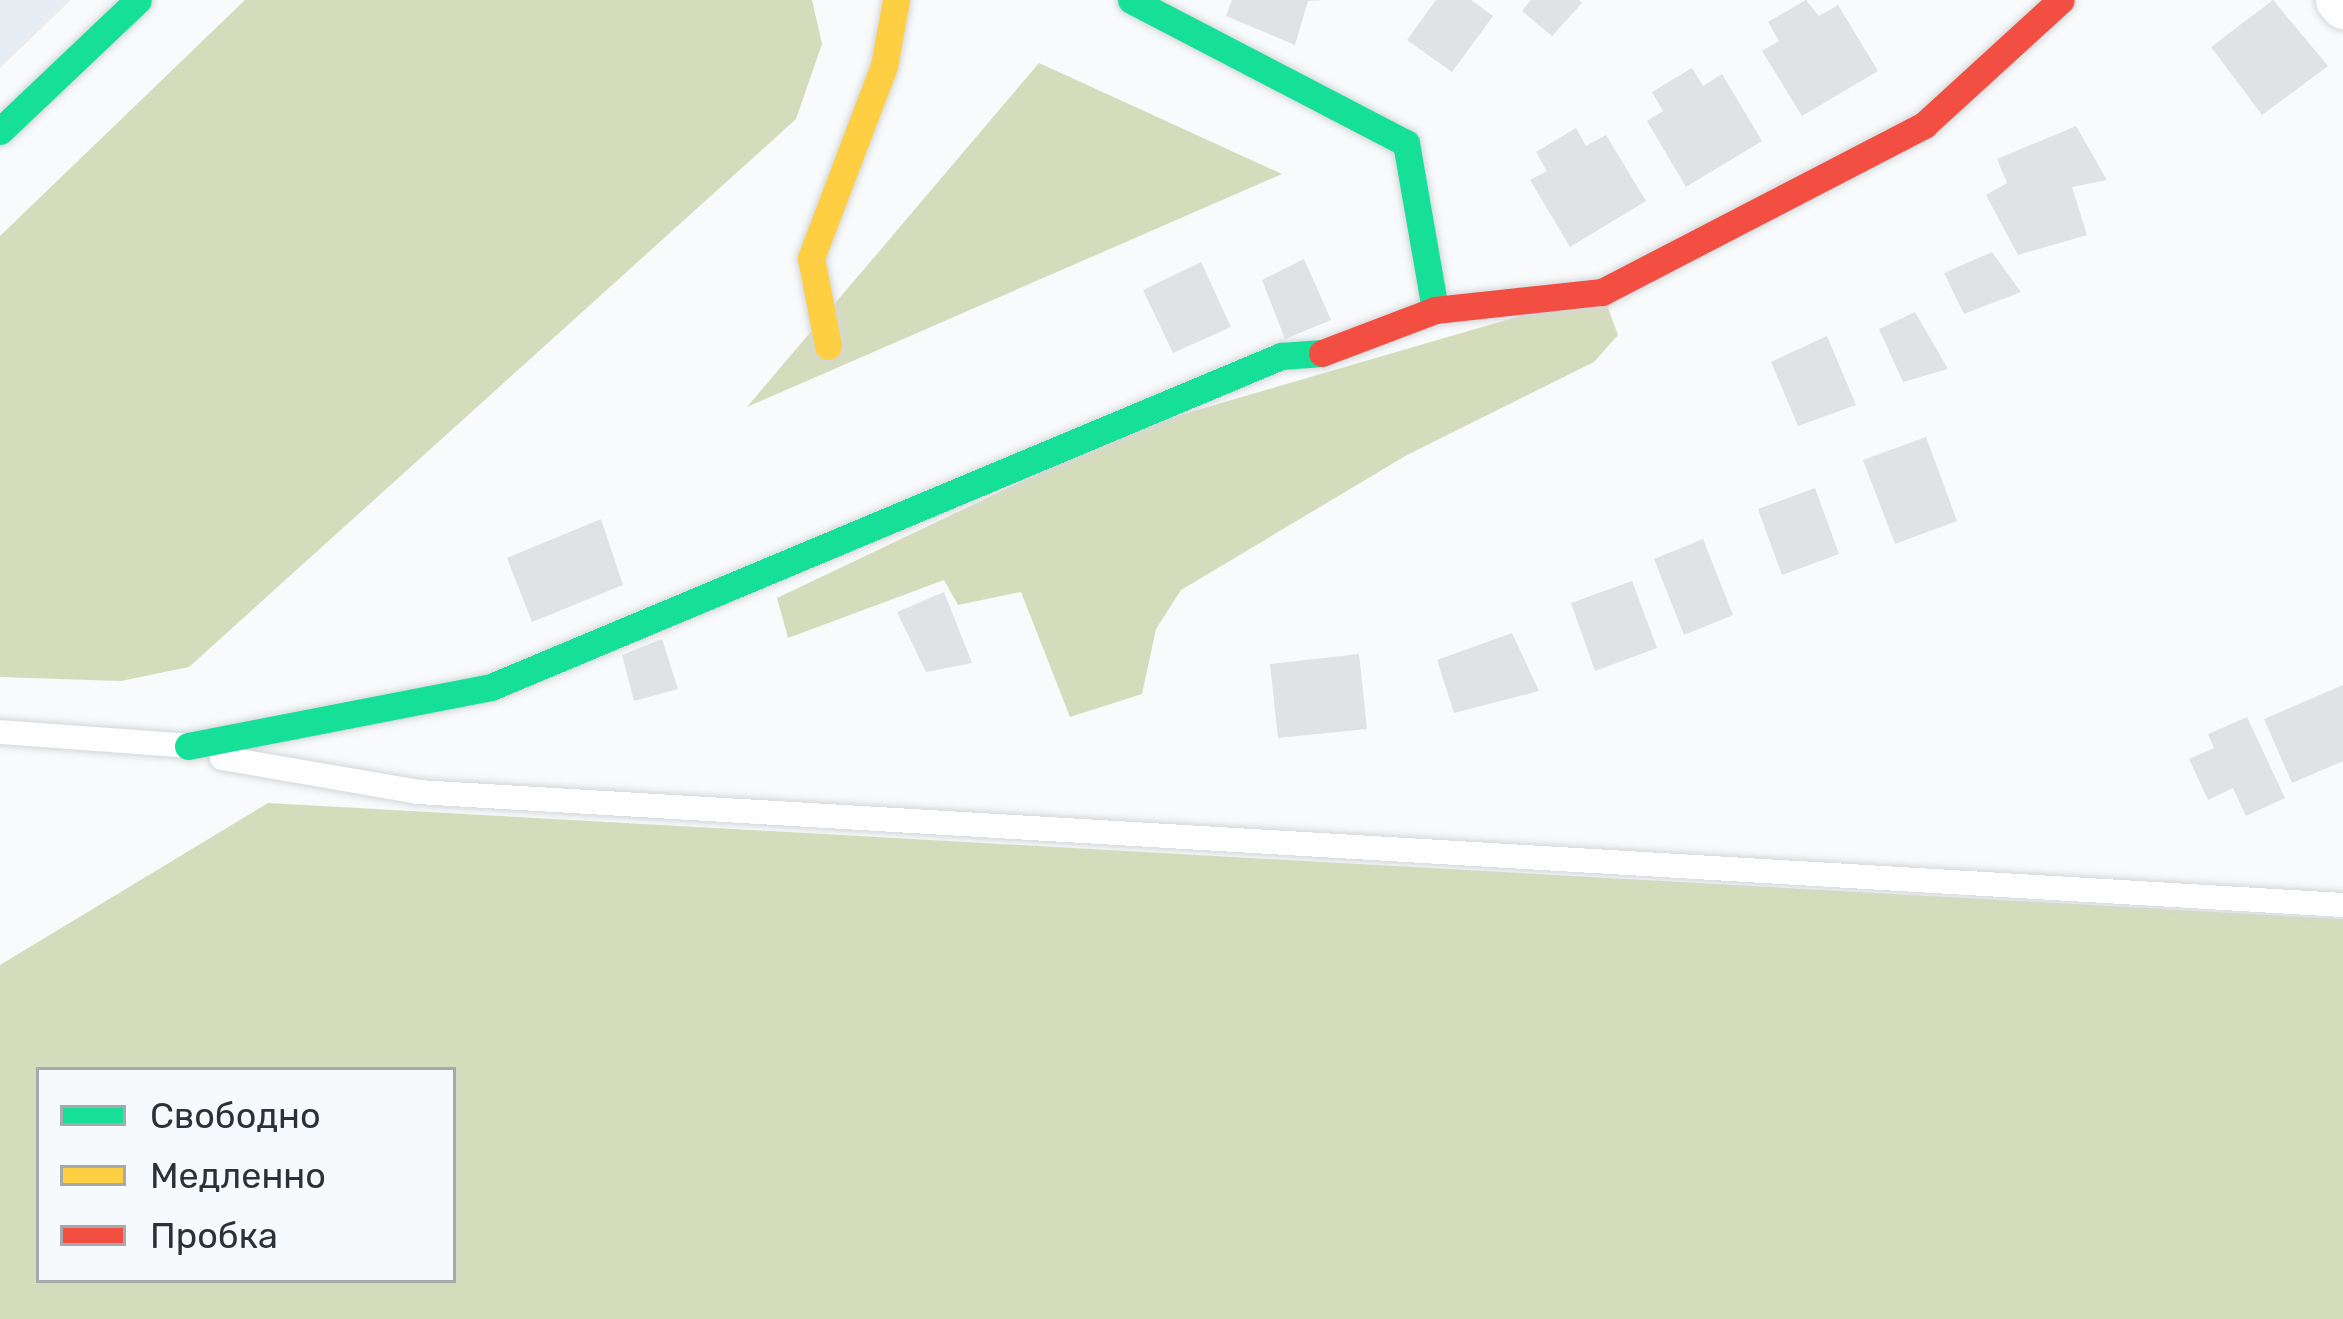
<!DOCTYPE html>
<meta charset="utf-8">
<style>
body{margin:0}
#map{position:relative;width:2343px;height:1319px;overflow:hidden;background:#f8fafb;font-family:Rubik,sans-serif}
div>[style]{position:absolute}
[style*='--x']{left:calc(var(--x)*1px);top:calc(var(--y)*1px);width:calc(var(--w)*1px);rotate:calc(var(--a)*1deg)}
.built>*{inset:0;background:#e6eef4}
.forest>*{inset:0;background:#d5dcbb}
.building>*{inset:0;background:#dfe3e6}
.roads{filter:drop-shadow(0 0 3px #d3d7da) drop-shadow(0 0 3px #d3d7da)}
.lane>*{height:24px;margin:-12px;padding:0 12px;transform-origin:12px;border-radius:12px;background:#fefefe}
.street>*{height:45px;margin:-22.5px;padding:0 22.5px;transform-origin:22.5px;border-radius:22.5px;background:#fefefe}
.fast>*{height:27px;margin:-13.5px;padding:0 13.5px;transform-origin:13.5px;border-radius:13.5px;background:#16e098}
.slow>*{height:27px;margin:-13.5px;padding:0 13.5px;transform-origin:13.5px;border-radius:13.5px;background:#ffcf43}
.jam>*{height:27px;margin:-13.5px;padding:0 13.5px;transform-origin:13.5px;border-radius:13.5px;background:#f24e42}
span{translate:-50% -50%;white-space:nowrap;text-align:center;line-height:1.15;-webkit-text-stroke:10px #f7fafc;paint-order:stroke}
.legend{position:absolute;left:36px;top:1067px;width:420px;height:216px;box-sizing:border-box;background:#f7fafc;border:3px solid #a6aaad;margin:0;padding:15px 21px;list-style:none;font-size:36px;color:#2c3136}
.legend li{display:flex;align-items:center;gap:24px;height:60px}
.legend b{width:60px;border:3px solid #a6aaad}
</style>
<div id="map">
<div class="built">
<div style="clip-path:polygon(0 0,71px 0,0 68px)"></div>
</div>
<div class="forest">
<div style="clip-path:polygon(245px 0,812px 0,822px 44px,796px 119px,189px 667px,121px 681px,0 677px,0 236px)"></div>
<div style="clip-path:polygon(1039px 63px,1282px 174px,747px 407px)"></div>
<div style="clip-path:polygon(1602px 292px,1618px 335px,1594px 362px,1407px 455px,1181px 590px,1156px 629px,1142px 694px,1070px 717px,1021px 592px,958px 605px,944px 580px,788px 638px,777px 598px,1132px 429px)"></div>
<div style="clip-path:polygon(evenodd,268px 803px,2343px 919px,2343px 1319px,0 1319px,0 965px,268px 803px,39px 1070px,453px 1070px,453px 1280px,39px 1280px,39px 1070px)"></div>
</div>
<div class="building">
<div style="clip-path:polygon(1232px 0,1323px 0,1308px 1px,1295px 45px,1226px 16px)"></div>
<div style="clip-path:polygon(1436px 0,1471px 0,1493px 16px,1452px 72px,1407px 40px)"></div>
<div style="clip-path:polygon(1531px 0,1579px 0,1582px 3px,1552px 36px,1522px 11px)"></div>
<div style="clip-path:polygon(1806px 0,1819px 16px,1838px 5px,1878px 71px,1802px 116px,1762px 51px,1779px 41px,1768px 22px)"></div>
<div style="clip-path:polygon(2273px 0,2328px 66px,2262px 115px,2211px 47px)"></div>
<div style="clip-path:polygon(1692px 68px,1703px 86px,1722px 74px,1762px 141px,1686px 187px,1647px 121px,1663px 111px,1652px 92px)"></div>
<div style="clip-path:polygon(2076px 126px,2107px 180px,2072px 187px,2087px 235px,2018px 255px,1986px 195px,2007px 183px,1997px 159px)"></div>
<div style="clip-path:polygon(1576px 128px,1586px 146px,1606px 135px,1646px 201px,1570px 247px,1530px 180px,1547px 171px,1536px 152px)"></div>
<div style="clip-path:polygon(1992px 252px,2021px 292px,1964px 314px,1944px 273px)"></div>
<div style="clip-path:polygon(1304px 259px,1331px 320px,1285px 339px,1262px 280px)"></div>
<div style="clip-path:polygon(1201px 262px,1231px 327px,1173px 353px,1143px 290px)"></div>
<div style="clip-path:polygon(1915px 312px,1948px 369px,1903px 382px,1879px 329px)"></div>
<div style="clip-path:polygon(1827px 336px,1856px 405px,1798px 426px,1771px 362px)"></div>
<div style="clip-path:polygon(1926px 437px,1957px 521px,1895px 544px,1863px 460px)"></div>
<div style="clip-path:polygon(1815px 488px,1839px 554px,1782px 575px,1758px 509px)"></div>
<div style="clip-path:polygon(601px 519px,623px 585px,532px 622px,507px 558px)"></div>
<div style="clip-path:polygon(1703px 539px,1733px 615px,1684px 635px,1654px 559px)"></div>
<div style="clip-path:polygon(1632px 581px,1657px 648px,1595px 671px,1571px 603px)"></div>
<div style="clip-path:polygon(944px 592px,972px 663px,926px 672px,897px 612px)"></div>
<div style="clip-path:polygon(1512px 633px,1539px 691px,1454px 713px,1437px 660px)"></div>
<div style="clip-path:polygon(662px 639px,678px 689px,634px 701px,622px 655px)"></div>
<div style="clip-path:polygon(1359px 654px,1367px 729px,1278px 738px,1270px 664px)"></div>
<div style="clip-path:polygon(2343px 685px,2343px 761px,2292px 783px,2264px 719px)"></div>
<div style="clip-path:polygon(2247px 717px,2285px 798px,2246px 816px,2233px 788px,2208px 800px,2189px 759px,2214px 748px,2208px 734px)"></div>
</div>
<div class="roads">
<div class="lane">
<div style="--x:0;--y:732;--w:190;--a:4.2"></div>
<div style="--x:222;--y:758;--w:199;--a:9.8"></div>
<div style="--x:418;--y:792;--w:1928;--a:3.36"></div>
</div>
<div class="street">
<div style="--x:2338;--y:0;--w:8;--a:50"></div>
</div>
<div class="fast">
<div style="--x:1131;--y:0;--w:310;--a:27.5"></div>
<div style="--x:1406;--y:143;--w:169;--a:80.1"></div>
<div style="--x:0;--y:131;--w:190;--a:-43.5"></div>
<div style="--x:188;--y:746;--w:309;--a:-11"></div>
<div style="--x:491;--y:687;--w:857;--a:-22.73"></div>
<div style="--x:1281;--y:356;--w:41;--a:-4.2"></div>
</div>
<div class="slow">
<div style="--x:828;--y:346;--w:90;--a:-100.9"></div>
<div style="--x:811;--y:258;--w:205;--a:-69.2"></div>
<div style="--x:884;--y:66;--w:67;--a:-79.7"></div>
</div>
<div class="jam">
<div style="--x:1322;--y:353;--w:121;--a:-20.8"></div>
<div style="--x:1435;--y:310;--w:168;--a:-6.2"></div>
<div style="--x:1602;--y:292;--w:363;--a:-27.4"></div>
<div style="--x:1924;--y:125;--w:185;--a:-42.4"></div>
</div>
</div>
<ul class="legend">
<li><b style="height:15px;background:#16e098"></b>Свободно</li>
<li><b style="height:15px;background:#ffcf43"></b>Медленно</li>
<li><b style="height:15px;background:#f24e42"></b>Пробка</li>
</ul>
</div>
